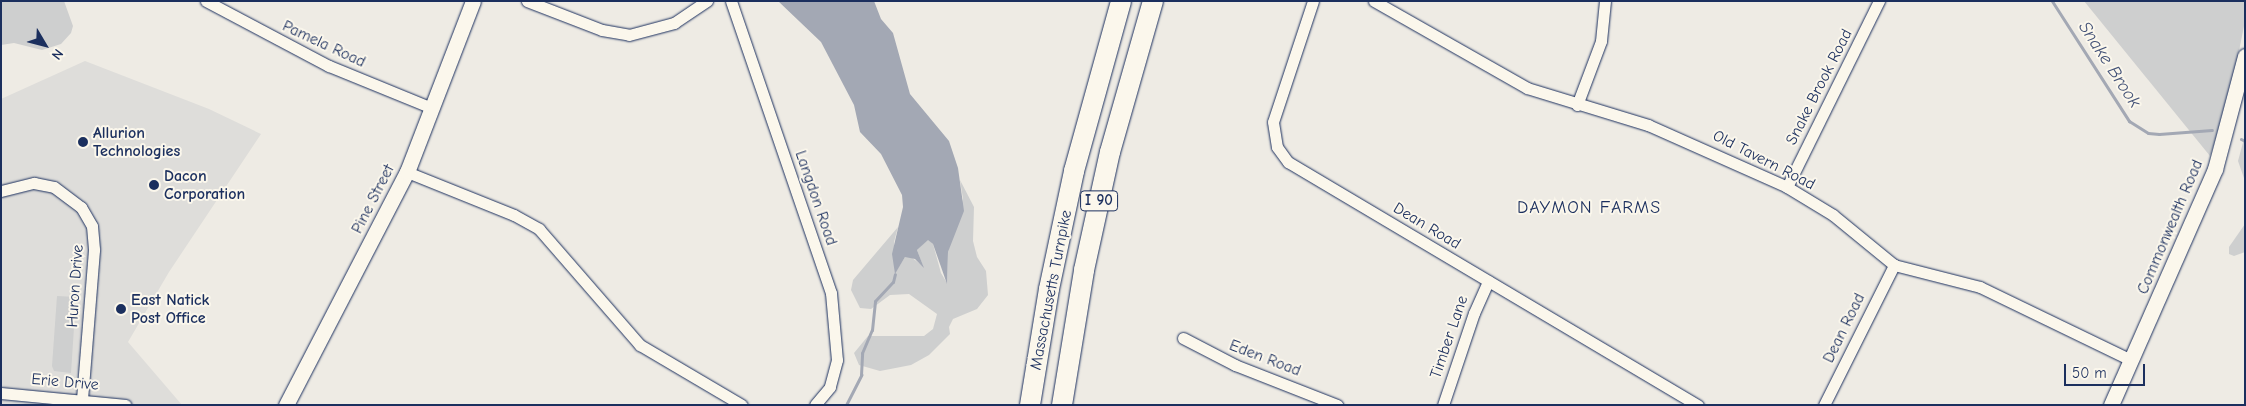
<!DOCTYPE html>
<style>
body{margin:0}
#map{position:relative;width:2246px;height:406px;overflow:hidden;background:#eeebe4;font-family:"Comic Neue",sans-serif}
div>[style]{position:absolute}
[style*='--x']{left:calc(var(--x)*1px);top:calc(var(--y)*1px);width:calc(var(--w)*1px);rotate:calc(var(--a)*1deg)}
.built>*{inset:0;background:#deddda}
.green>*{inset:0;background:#cecfcf}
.water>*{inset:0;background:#a3a8b4}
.stream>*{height:3px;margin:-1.5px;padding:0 1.5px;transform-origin:1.5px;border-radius:1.5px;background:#a3a8b4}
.roads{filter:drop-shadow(0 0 1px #1b2f5e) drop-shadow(0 0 1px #1b2f5e)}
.street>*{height:11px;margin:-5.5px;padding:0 5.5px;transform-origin:5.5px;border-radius:5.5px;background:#fbf7ec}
.secondary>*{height:15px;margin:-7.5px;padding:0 7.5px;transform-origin:7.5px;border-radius:7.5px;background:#fbf7ec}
.highway>*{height:20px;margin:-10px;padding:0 10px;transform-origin:10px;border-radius:10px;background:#fbf7ec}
.dots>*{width:14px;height:14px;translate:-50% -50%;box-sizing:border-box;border:2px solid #fbf7ec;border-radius:50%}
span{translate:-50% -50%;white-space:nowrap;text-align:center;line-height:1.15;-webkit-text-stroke:4px #fbf7ec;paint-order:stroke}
.shield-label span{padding:1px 4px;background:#fbf7ec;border:1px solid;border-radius:4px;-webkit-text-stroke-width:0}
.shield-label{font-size:15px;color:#1b2f5e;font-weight:700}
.street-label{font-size:16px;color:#1b2f5e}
.poi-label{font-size:16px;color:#1b2f5e;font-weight:700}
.left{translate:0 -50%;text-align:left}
.water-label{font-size:18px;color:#445378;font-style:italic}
.neighbourhood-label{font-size:18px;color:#1b2f5e;letter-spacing:1px}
.frame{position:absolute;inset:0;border:2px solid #1b2f5e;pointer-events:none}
.north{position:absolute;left:20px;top:20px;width:50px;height:50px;-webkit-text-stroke:4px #fbf7ec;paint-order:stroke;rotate:127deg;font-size:14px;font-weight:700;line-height:20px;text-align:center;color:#1b2f5e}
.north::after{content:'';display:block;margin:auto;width:18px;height:22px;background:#1b2f5e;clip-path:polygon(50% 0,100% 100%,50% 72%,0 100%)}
.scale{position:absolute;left:2064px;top:364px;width:81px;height:22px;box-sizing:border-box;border:2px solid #1b2f5e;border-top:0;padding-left:6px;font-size:15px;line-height:18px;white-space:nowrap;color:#1b2f5e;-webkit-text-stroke:4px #fbf7ec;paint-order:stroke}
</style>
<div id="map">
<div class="built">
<div style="clip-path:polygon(85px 61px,209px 109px,261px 134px,169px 272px,128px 342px,182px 405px,1px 405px,1px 99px)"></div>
</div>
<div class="green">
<div style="clip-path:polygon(1px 1px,64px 1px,73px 26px,71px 33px,61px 44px,42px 50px,14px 43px,1px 45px)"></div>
<div style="clip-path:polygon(2084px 1px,2245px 1px,2245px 21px,2229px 101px,2210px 156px)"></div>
<div style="clip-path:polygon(2245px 135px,2245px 181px,2238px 161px)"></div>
<div style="clip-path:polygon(960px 180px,974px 207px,973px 241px,977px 257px,986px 271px,988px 295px,977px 309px,953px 319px,949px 327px,950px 334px,929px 355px,911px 365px,880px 371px,859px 365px,854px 353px,868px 336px,924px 336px,933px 329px,937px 314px,909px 294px,890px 295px,871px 309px,860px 308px,851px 290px,853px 280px,898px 227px,894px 242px,895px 273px,905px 257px,911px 257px,923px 266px,917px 250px,928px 239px,933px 244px,941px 273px,947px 283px,948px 252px,963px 199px)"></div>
<div style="clip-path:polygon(2245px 224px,2245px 252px,2234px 256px,2229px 254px,2229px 247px)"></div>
<div style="clip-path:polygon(57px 296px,76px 297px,71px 373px,54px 371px,52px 366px)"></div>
</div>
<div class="water">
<div style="clip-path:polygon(778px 1px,874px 1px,881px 19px,893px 33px,910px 94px,949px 141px,958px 168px,964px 211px,948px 252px,947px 284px,933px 244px,928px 240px,917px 250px,924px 268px,915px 259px,905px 257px,895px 274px,892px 254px,903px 207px,902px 195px,881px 154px,860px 132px,854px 105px,821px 42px)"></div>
</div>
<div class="stream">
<div style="--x:2052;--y:1;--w:143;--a:57.3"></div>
<div style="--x:2129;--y:121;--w:22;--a:32"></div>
<div style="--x:2148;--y:133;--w:11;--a:5"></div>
<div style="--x:2159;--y:134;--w:53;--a:-4.3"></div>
<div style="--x:2241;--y:139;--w:4;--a:27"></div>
<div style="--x:846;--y:405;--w:34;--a:-63"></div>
<div style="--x:861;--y:375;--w:22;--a:-87"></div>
<div style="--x:862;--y:353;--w:25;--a:-67"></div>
<div style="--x:872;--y:330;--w:29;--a:-84"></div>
<div style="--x:875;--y:301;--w:26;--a:-47"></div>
<div style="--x:893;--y:282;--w:8;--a:-76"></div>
</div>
<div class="roads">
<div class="street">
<div style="--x:206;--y:1;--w:139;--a:27.9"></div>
<div style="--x:329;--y:66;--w:111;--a:22.2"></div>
<div style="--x:527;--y:1;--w:80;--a:21.1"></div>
<div style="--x:602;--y:30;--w:27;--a:10"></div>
<div style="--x:629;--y:35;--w:47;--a:-14.9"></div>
<div style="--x:674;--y:23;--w:40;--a:-34"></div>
<div style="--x:731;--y:1;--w:309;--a:71.1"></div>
<div style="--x:831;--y:293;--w:67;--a:84.9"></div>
<div style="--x:837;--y:360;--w:28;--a:105"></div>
<div style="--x:830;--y:387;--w:23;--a:130"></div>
<div style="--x:1313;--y:1;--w:127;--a:108.3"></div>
<div style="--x:1273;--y:122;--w:25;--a:81"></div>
<div style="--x:1277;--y:147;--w:19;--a:54"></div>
<div style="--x:1288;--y:162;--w:477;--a:30.7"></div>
<div style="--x:1374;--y:1;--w:176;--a:29.6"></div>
<div style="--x:1527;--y:88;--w:127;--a:17"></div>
<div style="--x:1648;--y:125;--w:152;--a:24"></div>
<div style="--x:1787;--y:187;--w:54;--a:31.3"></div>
<div style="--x:1833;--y:215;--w:79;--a:39.3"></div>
<div style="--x:1894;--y:265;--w:89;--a:14.3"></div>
<div style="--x:1980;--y:287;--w:168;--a:25.8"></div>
<div style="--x:1577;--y:105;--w:68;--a:-69.4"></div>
<div style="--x:1601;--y:41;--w:40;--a:-84.3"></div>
<div style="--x:407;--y:172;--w:115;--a:21.9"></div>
<div style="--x:514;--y:215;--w:29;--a:29"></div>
<div style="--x:539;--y:229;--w:154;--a:49"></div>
<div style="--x:640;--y:345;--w:118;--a:30.5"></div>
<div style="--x:1787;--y:187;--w:208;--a:-63.7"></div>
<div style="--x:1;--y:191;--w:34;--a:-14"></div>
<div style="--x:34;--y:183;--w:20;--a:11"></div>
<div style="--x:54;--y:187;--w:34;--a:37"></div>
<div style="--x:81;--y:207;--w:22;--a:60"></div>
<div style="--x:92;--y:226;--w:24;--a:85"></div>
<div style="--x:94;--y:250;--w:149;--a:94.6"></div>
<div style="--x:1183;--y:338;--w:59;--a:27.4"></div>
<div style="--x:1235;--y:365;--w:110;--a:21.4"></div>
<div style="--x:1;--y:393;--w:125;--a:5.5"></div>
<div style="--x:1443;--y:405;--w:97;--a:-71.4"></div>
<div style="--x:1474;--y:313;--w:35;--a:-66"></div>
<div style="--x:1824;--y:405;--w:157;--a:-63.4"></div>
</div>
<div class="secondary">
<div style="--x:286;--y:405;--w:263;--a:-62.6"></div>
<div style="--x:407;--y:172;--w:183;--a:-68.9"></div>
<div style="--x:2111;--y:405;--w:258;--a:-66.2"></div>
<div style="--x:2215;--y:169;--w:117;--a:-75.1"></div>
</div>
<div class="highway">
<div style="--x:1030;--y:405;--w:118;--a:-80.7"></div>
<div style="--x:1049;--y:289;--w:121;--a:-78"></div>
<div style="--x:1074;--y:171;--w:176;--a:-74.5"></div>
<div style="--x:1062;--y:405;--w:137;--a:-80.7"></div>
<div style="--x:1084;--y:270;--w:121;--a:-77.6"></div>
<div style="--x:1110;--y:152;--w:157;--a:-74.1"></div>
</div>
</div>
<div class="dots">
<div style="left:83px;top:142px;background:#1b2f5e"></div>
<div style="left:154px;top:185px;background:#1b2f5e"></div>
<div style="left:121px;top:309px;background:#1b2f5e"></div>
</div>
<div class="shield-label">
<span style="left:1099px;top:201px">I 90</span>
</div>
<div class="street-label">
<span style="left:324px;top:44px;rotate:25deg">Pamela Road</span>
<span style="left:1819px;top:87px;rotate:-63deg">Snake Brook Road</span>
<span style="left:1764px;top:160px;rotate:27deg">Old Tavern Road</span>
<span style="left:816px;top:198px;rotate:71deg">Langdon Road</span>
<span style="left:373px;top:199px;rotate:-63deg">Pine Street</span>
<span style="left:1427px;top:226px;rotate:31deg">Dean Road</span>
<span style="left:2170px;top:227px;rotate:-67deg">Commonwealth Road</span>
<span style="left:75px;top:286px;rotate:-86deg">Huron Drive</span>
<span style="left:1051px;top:290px;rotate:-79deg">Massachusetts Turnpike</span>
<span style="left:1844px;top:328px;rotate:-64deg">Dean Road</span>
<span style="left:1449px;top:337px;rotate:-71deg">Timber Lane</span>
<span style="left:1265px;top:358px;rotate:21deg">Eden Road</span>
<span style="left:65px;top:382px;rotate:5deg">Erie Drive</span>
</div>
<div class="poi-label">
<span class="left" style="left:93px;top:142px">Allurion<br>Technologies</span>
<span class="left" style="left:164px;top:185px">Dacon<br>Corporation</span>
<span class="left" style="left:131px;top:309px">East Natick<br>Post Office</span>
</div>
<div class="water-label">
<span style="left:2109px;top:65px;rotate:57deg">Snake Brook</span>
</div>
<div class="neighbourhood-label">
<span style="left:1589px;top:208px">DAYMON FARMS</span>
</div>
<div class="frame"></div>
<div class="north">N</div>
<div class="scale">50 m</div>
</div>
